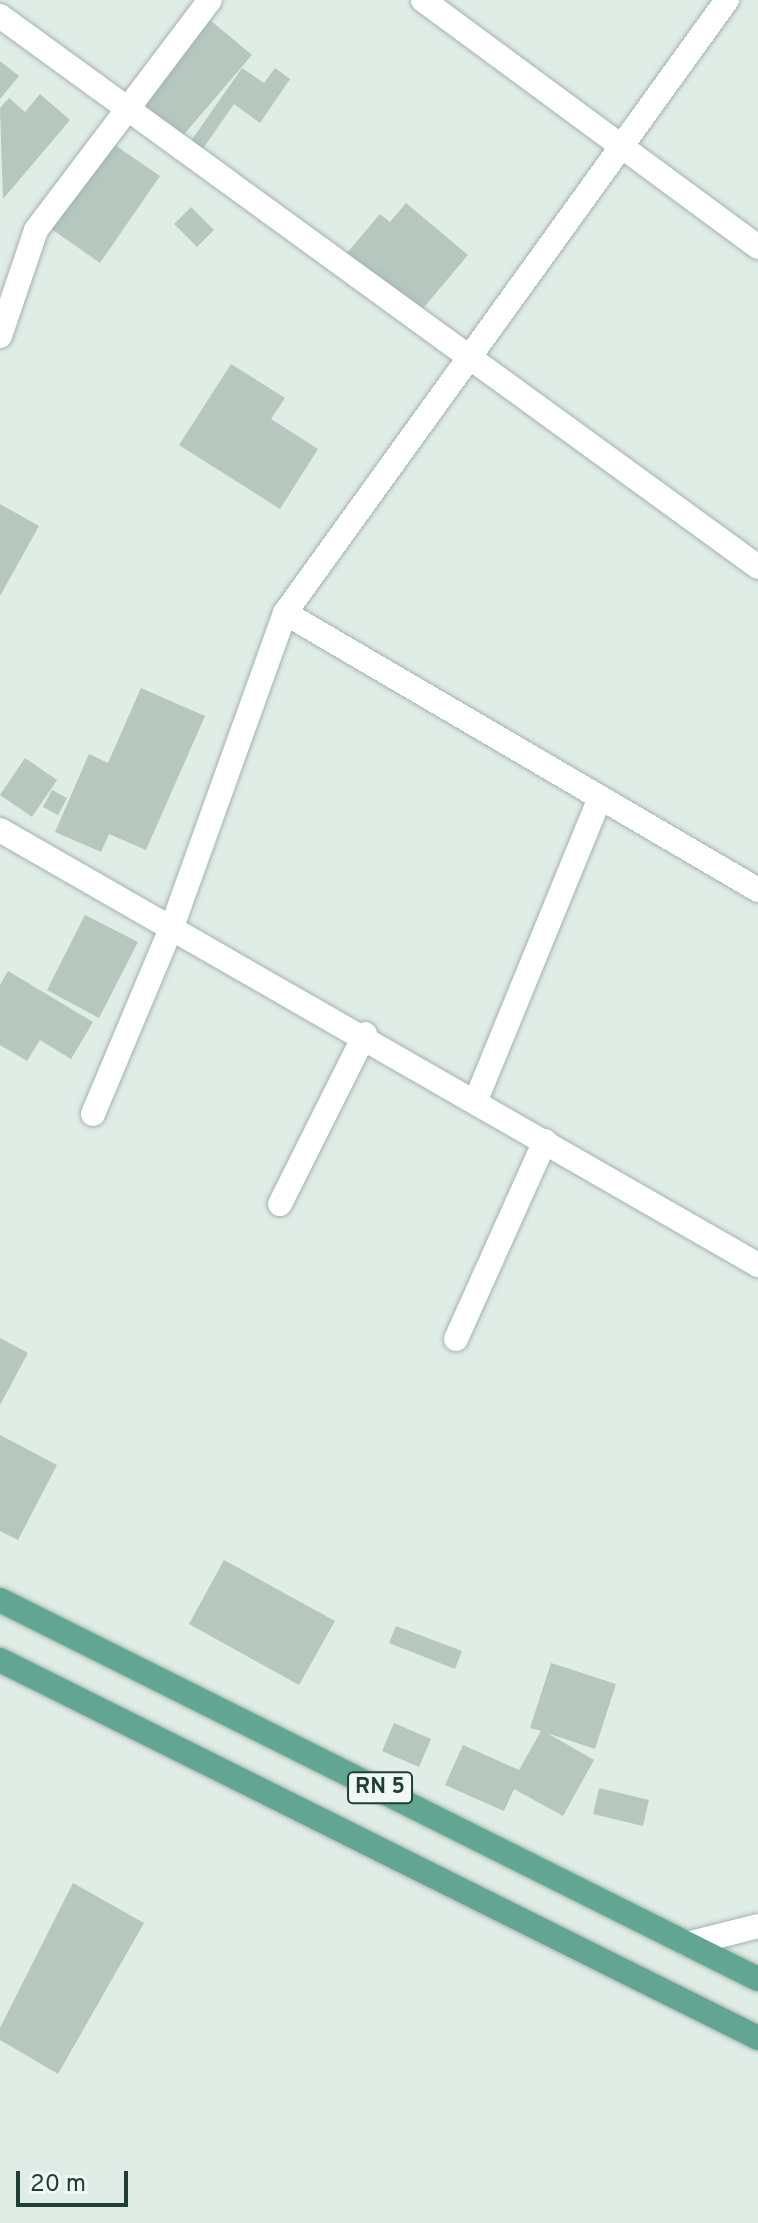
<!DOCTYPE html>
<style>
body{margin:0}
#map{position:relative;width:758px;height:2223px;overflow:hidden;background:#e0ece6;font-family:Overpass,sans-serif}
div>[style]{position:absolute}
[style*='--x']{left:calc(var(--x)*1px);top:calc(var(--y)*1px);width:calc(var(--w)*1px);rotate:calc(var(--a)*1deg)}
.building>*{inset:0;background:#b5c7bf}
.roads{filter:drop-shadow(0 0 2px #a2b4ad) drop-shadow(0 0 2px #a2b4ad)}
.minor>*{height:24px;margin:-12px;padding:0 12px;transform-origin:12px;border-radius:12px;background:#fff}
.major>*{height:24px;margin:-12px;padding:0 12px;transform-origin:12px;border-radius:12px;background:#61a592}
span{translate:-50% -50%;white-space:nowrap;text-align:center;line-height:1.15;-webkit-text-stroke:7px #f0f8f4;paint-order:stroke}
.shield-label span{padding:2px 6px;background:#f0f8f4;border:2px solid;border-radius:6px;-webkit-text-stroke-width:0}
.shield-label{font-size:22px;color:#1f3e35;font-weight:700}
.scale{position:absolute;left:16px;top:2171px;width:112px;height:36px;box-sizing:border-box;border:4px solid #1f3e35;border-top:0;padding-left:10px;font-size:24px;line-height:28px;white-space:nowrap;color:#1f3e35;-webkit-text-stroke:6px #f0f8f4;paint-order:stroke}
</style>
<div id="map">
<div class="building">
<div style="clip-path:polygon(210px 20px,252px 55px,180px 139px,138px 104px)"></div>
<div style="clip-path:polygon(0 61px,19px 76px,0 99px)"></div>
<div style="clip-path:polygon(242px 68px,264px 83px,275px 68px,290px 79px,260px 123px,234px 104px,202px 150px,191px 141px)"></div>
<div style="clip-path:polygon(40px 94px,70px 120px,3px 199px,0 108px,9px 98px,25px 112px)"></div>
<div style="clip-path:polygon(109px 141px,160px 176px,100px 263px,50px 228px)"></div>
<div style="clip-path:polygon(406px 203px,468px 255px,419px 313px,347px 253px,380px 214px,390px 222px)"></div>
<div style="clip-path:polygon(191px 207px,214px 230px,197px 247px,174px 224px)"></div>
<div style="clip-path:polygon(231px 364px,285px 398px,271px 419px,318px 449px,280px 509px,179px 445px)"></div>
<div style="clip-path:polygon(0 504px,39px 526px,0 596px)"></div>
<div style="clip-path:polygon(141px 688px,205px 716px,146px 850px,109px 834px,101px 852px,55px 832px,89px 754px,108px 763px)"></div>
<div style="clip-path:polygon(25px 758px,57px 780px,32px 817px,0 795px)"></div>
<div style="clip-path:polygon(52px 790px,67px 798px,58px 815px,43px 807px)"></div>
<div style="clip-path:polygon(85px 915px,138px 942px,99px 1018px,47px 990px)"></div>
<div style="clip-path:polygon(8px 971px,93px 1022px,71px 1059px,40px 1040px,27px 1061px,0 1045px,0 985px)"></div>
<div style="clip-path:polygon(0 1338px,28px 1353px,0 1405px)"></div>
<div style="clip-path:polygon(0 1435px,57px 1465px,18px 1540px,0 1531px)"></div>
<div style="clip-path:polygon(224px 1560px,335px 1621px,299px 1685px,189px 1624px)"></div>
<div style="clip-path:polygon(396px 1626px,462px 1651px,455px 1669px,389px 1643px)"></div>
<div style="clip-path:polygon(551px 1663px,616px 1684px,595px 1749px,547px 1733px,594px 1760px,563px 1816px,514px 1789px,504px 1811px,445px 1785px,463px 1745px,519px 1770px,541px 1731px,530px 1728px)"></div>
<div style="clip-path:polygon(394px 1723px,431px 1739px,419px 1767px,382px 1751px)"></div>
<div style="clip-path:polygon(599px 1788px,649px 1800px,643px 1826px,593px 1814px)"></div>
<div style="clip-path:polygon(73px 1883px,144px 1923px,58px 2074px,0 2040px,0 2028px)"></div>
</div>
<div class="roads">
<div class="minor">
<div style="--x:423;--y:0;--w:416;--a:36.4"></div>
<div style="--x:0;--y:16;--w:937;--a:36.01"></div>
<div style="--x:0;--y:336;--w:112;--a:-71.2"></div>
<div style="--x:36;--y:230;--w:288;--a:-52.9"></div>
<div style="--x:285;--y:613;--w:548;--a:30.35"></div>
<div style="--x:0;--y:830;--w:874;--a:29.85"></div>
<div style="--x:476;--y:1100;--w:327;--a:-67.7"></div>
<div style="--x:93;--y:1114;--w:206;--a:-67.2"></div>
<div style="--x:173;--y:924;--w:331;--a:-70.2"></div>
<div style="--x:285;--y:613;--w:756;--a:-54.21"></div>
<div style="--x:280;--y:1204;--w:190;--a:-63.4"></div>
<div style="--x:456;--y:1339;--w:217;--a:-65.8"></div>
<div style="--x:687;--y:1944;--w:73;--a:-14.2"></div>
</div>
<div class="major">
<div style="--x:0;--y:1600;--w:847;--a:26.57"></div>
<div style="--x:0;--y:1660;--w:847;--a:26.5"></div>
</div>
</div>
<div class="shield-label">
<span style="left:380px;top:1788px">RN 5</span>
</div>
<div class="scale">20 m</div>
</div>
